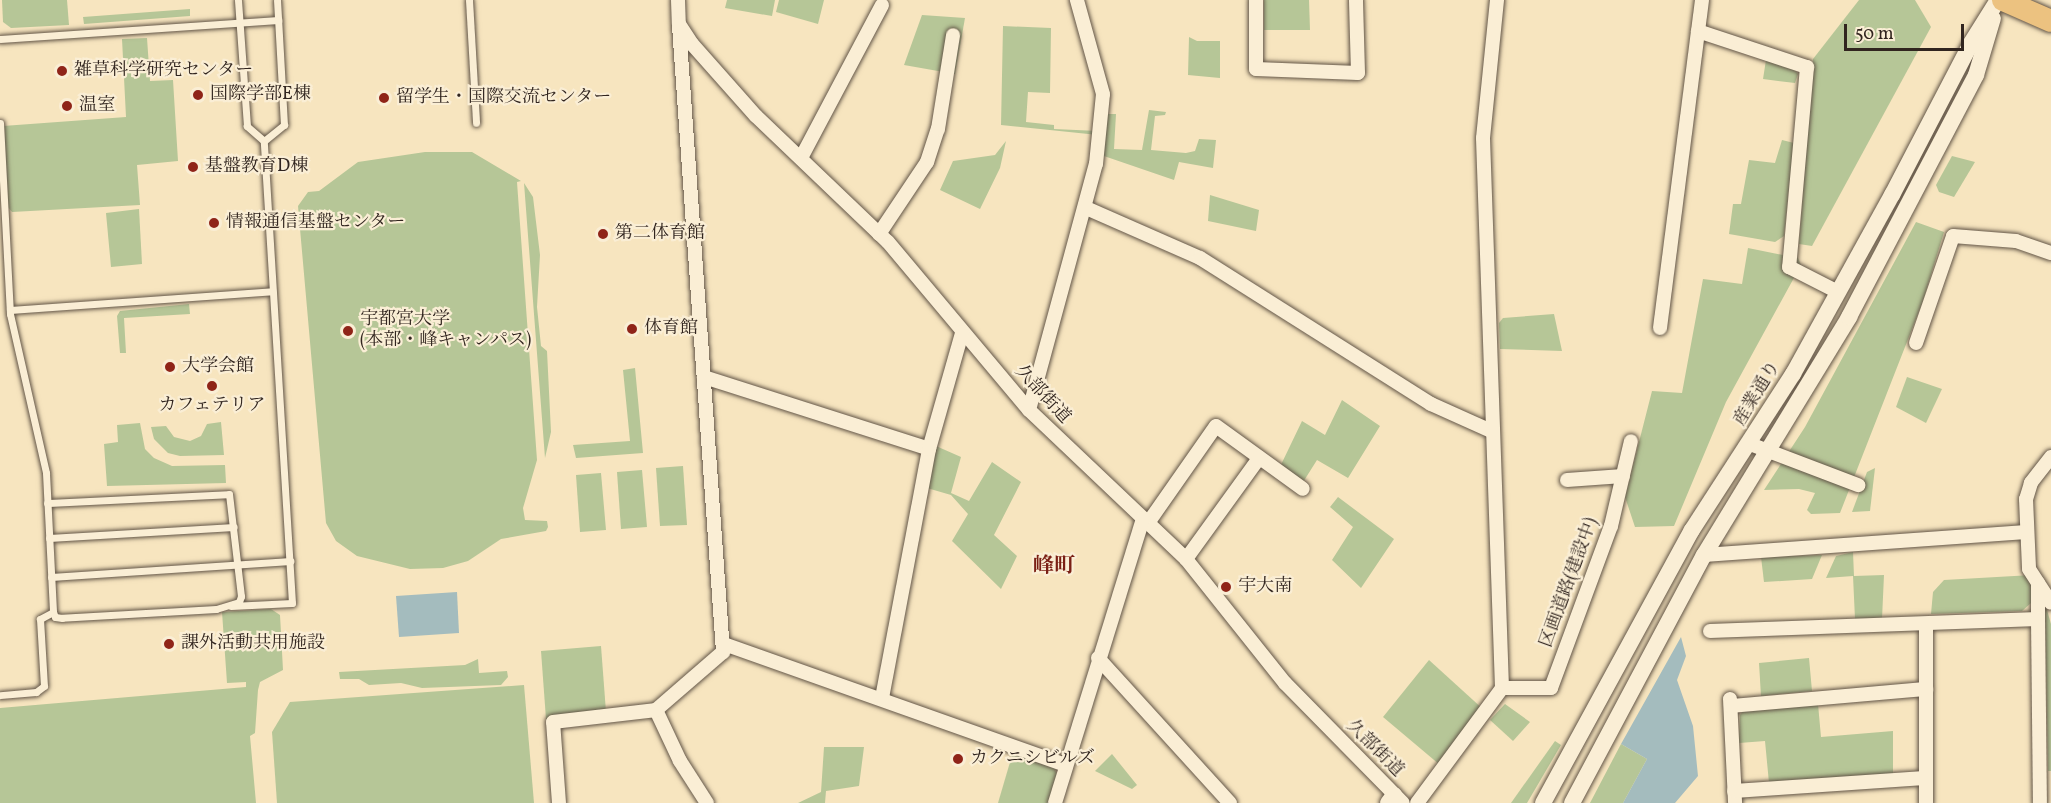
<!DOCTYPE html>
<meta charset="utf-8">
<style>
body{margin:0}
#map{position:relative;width:2051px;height:803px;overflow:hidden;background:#f7e5bf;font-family:Vollkorn,"Noto Serif JP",serif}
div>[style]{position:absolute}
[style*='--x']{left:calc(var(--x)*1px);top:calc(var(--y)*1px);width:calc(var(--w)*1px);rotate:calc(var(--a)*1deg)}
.green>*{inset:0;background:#b6c697}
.water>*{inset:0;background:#a4bcbe}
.roads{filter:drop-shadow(0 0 2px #625547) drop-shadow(0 0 2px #625547)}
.service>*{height:7px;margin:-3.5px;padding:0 3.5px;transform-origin:3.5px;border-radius:3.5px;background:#faeed5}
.minor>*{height:14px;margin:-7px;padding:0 7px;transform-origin:7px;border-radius:7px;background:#faeed5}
.tertiary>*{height:16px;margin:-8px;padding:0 8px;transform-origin:8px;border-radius:8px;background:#faeed5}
.trunk>*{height:22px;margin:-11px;padding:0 11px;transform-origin:11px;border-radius:11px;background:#ecc280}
.dots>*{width:16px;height:16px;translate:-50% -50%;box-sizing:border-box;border:3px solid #faeed5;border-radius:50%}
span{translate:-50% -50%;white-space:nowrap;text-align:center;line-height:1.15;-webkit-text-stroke:4.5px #faeed5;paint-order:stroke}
.poi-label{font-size:18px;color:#31251f}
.left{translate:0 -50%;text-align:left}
.street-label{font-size:18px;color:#31251f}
.quarter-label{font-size:21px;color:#7a1f14;font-weight:700}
.scale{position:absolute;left:1844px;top:24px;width:120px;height:27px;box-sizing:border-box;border:3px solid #31251f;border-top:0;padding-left:8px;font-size:18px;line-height:21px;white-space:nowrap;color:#31251f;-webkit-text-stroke:4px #faeed5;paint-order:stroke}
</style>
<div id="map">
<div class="green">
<div style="clip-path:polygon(2px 0,67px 0,69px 25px,11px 28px,3px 22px)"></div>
<div style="clip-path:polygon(727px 0,775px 0,772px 16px,725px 8px)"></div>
<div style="clip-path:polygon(779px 0,824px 0,818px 24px,776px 12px)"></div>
<div style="clip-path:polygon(1264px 0,1309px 0,1310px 30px,1264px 30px)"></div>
<div style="clip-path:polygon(1859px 0,1915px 0,1931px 27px,1812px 246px,1799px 244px,1813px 59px)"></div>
<div style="clip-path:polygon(190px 9px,190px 16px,84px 24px,83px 17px)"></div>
<div style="clip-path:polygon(922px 15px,965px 18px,955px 74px,904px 65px)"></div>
<div style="clip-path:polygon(1003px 26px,1051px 28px,1050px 93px,1028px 92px,1026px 122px,1054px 125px,1054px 129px,1098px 131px,1098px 135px,1001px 125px)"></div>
<div style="clip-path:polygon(1189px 37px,1197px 41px,1220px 41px,1220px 78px,1188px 75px)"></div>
<div style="clip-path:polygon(147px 38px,150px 81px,173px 80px,178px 161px,137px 165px,140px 205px,12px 212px,7px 206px,3px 126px,126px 117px,122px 39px)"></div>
<div style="clip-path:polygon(1766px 60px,1794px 69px,1798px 74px,1795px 83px,1763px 79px)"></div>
<div style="clip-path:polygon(1149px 110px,1166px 112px,1165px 115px,1155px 116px,1151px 150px,1186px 153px,1195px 151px,1199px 139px,1216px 140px,1213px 168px,1179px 162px,1174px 180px,1101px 155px,1107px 114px,1116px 114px,1114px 149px,1142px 150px)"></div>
<div style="clip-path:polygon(1782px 140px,1794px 143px,1784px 236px,1775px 242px,1729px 234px,1733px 204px,1741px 204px,1749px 160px,1775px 163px)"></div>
<div style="clip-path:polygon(1006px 141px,1000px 168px,980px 209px,940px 190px,953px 161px,995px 155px)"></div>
<div style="clip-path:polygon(425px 152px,472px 152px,521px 181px,517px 182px,537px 460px,523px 508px,525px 520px,547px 521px,548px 527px,546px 531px,501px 539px,468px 561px,443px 568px,410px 569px,357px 556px,336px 541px,326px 523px,298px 206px,308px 192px,319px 191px,358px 162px)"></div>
<div style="clip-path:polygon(1952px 156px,1975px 162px,1954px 197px,1939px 192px,1936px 185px)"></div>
<div style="clip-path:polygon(524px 183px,533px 197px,540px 255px,537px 307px,541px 346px,547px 351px,551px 432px,545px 458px)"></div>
<div style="clip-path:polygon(1210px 195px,1259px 210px,1256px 231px,1208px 221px)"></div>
<div style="clip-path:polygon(139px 209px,142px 264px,111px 267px,106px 213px)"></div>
<div style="clip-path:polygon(1916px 222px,1944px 232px,1923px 301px,1840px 513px,1811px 514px,1807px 510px,1815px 493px,1799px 489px,1764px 490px,1805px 427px)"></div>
<div style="clip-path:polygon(1748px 248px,1798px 258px,1801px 265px,1726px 402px,1674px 526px,1635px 527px,1625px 497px,1652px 391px,1682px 393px,1703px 279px,1742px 284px)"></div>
<div style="clip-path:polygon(189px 304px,190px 314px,124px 318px,126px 353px,120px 353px,117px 316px,120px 311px)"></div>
<div style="clip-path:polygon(1554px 314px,1562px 351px,1500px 349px,1499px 323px,1503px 318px)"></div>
<div style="clip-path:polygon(635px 368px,643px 453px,576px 458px,573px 445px,630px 441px,623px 370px)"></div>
<div style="clip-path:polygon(1907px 377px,1942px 389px,1926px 423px,1896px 407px)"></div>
<div style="clip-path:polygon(1342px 400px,1380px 426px,1348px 478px,1317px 460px,1300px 487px,1278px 471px,1302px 421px,1325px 435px)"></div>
<div style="clip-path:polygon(221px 422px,224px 455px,180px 456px,168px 453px,154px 439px,151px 427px,166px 426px,174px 437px,190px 441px,201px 436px,207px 424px)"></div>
<div style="clip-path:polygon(140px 423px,145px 449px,154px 458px,172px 466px,225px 465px,226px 483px,107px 486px,104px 444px,118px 442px,117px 425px)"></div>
<div style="clip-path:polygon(936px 446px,961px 457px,951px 493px,969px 501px,992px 462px,1021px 482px,994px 535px,1017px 556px,1001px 589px,952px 541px,968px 514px,951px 495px,927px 488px)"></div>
<div style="clip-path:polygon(683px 466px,687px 525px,660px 526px,656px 468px)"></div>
<div style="clip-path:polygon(1875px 468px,1870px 511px,1852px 512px,1867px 472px)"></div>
<div style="clip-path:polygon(642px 470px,647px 527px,621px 529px,617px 472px)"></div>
<div style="clip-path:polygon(601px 473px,606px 530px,580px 532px,576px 475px)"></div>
<div style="clip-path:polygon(1338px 497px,1394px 539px,1361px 588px,1332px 560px,1353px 527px,1330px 507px)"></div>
<div style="clip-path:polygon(1853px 552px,1854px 576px,1884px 575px,1882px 619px,1855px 619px,1853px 576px,1826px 578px,1836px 556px)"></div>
<div style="clip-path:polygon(1822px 555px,1812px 579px,1764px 582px,1761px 557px)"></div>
<div style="clip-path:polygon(2032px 575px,2031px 603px,2022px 611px,1931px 614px,1933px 592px,1944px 580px)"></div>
<div style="clip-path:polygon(2045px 603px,2051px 624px,2051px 771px,2048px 771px)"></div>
<div style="clip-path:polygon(271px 609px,280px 615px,283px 670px,260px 682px,258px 690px,255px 733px,250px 736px,256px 803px,0 803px,0 708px,246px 687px,246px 682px,227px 683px,222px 612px)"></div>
<div style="clip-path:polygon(601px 646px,606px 712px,546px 719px,541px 651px)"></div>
<div style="clip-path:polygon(1809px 658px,1812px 691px,1761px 696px,1759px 663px)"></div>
<div style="clip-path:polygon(478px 659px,479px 673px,507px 671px,508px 677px,501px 685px,422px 688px,401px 683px,369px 685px,359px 679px,340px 679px,339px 672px,465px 665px)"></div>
<div style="clip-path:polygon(1429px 660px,1484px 710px,1440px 765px,1383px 717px)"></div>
<div style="clip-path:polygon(524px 685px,534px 803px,277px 803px,272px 732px,290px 702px)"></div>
<div style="clip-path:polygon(1505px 704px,1530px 722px,1513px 741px,1490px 720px)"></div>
<div style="clip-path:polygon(1818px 704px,1821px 737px,1893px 731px,1893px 774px,1769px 783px,1765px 741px,1739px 743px,1740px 715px,1744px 710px)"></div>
<div style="clip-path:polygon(1555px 741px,1561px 745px,1527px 803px,1511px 803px)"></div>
<div style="clip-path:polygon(1621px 744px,1647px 759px,1623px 803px,1590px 803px)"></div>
<div style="clip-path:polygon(824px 747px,864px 747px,859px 786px,826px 791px,825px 803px,798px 803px,821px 792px)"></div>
<div style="clip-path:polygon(1013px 752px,1054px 767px,1057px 775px,1050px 803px,998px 803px)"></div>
<div style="clip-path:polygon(1112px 754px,1137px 785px,1132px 789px,1095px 771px)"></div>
</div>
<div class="water">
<div style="clip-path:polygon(457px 592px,459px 633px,399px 637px,396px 596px)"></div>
<div style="clip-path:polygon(1681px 637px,1686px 656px,1677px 680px,1693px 726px,1698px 776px,1675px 803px,1623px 803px,1647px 759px,1621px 744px)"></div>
</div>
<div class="roads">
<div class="service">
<div style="--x:469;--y:0;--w:123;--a:86.7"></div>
<div style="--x:0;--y:39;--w:279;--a:-3.9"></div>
<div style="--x:0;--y:123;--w:191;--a:87"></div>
<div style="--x:10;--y:314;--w:163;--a:77.2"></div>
<div style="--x:46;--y:473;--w:139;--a:87.1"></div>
<div style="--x:53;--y:612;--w:15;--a:152"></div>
<div style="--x:40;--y:619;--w:67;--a:86.6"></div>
<div style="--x:44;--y:686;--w:10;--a:143"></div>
<div style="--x:36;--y:692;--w:36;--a:175"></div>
<div style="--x:264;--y:141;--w:26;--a:-39"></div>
<div style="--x:284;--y:125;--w:125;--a:-93.2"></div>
<div style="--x:10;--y:310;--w:263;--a:-4.1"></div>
<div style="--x:47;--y:503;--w:182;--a:-2.8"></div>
<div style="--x:229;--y:494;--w:103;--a:83.3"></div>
<div style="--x:241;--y:596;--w:6;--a:108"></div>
<div style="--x:239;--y:602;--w:24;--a:163"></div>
<div style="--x:216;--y:609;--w:154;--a:176.7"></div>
<div style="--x:62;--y:618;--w:7;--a:-172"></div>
<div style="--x:55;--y:617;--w:5;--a:-112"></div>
<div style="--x:49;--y:538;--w:185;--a:-3.4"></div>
<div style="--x:51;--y:577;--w:240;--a:-3.8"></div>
<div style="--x:231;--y:606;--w:61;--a:-2.8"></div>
<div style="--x:292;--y:603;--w:463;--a:-93.5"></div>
<div style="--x:264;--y:141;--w:23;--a:-139"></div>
<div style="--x:247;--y:126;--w:126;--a:-94.1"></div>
</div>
<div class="minor">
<div style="--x:678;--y:0;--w:24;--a:88"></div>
<div style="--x:679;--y:24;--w:24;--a:57"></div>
<div style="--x:692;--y:44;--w:96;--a:48.4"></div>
<div style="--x:756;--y:116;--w:182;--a:43.7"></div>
<div style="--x:888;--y:242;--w:219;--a:50"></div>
<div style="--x:1029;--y:410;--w:216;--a:43.5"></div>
<div style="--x:1186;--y:559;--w:159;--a:51.4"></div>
<div style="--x:1285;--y:683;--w:168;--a:45.5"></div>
<div style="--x:1256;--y:0;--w:69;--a:90"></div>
<div style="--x:1256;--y:69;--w:102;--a:2.2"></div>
<div style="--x:1358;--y:73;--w:73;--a:-91.6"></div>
<div style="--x:1698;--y:31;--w:115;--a:18.3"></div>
<div style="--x:1807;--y:67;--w:201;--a:95.1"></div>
<div style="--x:1789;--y:267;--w:55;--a:27"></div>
<div style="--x:801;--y:158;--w:173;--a:-62.1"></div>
<div style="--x:1086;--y:208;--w:124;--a:23.7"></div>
<div style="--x:1200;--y:258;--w:273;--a:32.3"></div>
<div style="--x:1431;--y:404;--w:66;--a:24.2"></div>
<div style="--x:879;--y:234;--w:87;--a:-56.3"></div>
<div style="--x:927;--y:162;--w:35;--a:-72"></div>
<div style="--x:938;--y:129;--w:95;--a:-80.9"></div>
<div style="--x:1660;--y:328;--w:331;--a:-82.7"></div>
<div style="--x:1916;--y:343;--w:113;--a:-70.9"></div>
<div style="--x:1953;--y:236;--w:63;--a:4.5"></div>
<div style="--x:2016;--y:241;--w:37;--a:19"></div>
<div style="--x:704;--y:377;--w:236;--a:17.7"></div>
<div style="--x:1029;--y:410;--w:255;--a:-74.8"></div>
<div style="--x:1096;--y:164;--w:70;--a:-84.3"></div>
<div style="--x:1103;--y:94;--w:98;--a:-105.5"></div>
<div style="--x:1750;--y:444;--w:116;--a:20.8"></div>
<div style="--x:2051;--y:457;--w:33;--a:128"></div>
<div style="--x:2031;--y:483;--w:17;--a:107"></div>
<div style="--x:2026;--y:499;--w:70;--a:87.5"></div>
<div style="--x:2029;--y:569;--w:40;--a:57.1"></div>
<div style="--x:1567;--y:480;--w:56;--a:-4.1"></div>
<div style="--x:1148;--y:523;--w:118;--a:-55"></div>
<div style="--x:1216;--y:426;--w:107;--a:35.9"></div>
<div style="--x:1704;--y:555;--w:323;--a:-4.1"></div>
<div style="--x:1186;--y:559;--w:125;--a:-54.1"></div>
<div style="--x:2038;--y:583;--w:36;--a:90"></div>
<div style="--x:1710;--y:631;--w:328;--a:-2.1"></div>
<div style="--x:2038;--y:619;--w:184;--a:89.4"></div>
<div style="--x:724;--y:644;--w:362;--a:19.5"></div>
<div style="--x:1098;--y:658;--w:196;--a:47.7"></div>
<div style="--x:1502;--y:688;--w:49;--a:0"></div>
<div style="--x:1551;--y:688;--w:173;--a:-69.7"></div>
<div style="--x:1611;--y:526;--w:87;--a:-76.8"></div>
<div style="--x:882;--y:698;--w:253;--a:-79.3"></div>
<div style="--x:929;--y:449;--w:121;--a:-74.1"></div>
<div style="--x:1730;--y:699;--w:104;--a:87.2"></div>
<div style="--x:1731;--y:706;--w:196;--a:-5"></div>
<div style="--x:656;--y:710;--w:56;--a:64.8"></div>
<div style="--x:680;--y:761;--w:50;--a:57.3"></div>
<div style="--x:1734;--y:791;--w:191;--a:-3.9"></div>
<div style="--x:559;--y:803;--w:81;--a:-94.2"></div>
<div style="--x:553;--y:722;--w:104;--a:-6.6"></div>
<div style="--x:656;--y:710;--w:89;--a:-40.9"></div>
<div style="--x:723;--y:652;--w:628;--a:-94.02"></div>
<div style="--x:1055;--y:803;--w:298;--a:-72.8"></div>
<div style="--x:1417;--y:803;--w:143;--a:-53.5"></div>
<div style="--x:1502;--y:688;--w:550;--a:-91.98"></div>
<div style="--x:1483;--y:138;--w:139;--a:-84.2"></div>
<div style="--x:1926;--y:803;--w:179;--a:-90"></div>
</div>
<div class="tertiary">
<div style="--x:1388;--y:803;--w:10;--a:-53"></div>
<div style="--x:1543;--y:803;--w:311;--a:-61.4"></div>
<div style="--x:1692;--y:530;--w:186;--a:-57.1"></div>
<div style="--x:1793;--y:374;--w:205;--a:-61.1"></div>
<div style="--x:1892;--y:195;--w:171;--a:-62.5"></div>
<div style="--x:1971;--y:43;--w:51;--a:-57.9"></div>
<div style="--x:1572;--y:803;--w:281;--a:-62"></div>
<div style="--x:1704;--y:555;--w:279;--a:-58.6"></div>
<div style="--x:1849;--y:317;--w:273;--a:-62.3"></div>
<div style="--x:1976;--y:75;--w:59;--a:-73.4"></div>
</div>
<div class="trunk">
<div style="--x:2003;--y:0;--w:52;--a:23.6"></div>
</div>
</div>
<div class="dots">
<div style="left:62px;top:71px;background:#8f2418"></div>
<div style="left:198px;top:95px;background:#8f2418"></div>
<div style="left:384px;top:98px;background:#8f2418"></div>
<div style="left:67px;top:106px;background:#8f2418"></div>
<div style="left:193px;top:167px;background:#8f2418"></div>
<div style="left:214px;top:223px;background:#8f2418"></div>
<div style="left:603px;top:234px;background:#8f2418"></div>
<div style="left:632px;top:329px;background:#8f2418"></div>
<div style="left:348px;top:331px;background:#8f2418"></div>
<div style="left:170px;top:367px;background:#8f2418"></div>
<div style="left:212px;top:386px;background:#8f2418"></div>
<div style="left:1226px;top:587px;background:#8f2418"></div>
<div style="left:169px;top:644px;background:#8f2418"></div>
<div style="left:958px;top:759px;background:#8f2418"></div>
</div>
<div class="poi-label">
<span class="left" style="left:74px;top:71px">雑草科学研究センター</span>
<span class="left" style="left:210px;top:95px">国際学部E棟</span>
<span class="left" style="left:396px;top:98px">留学生・国際交流センター</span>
<span class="left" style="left:79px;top:106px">温室</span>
<span class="left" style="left:205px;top:167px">基盤教育D棟</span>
<span class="left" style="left:226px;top:223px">情報通信基盤センター</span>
<span class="left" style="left:615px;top:234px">第二体育館</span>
<span class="left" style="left:360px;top:331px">宇都宮大学<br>(本部・峰キャンパス)</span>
<span class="left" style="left:644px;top:329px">体育館</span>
<span class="left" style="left:182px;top:367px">大学会館</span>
<span style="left:212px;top:406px">カフェテリア</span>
<span class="left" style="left:1238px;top:587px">宇大南</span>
<span class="left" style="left:181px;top:644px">課外活動共用施設</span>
<span class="left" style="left:970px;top:759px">カクニシビルズ</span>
</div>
<div class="street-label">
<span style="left:1758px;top:394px;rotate:-59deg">産業通り</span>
<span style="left:1042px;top:395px;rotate:47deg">久部街道</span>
<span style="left:1570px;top:583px;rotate:-70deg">区画道路(建設中)</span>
<span style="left:1374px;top:749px;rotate:45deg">久部街道</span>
</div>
<div class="quarter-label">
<span style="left:1054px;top:567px">峰町</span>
</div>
<div class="scale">50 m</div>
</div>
